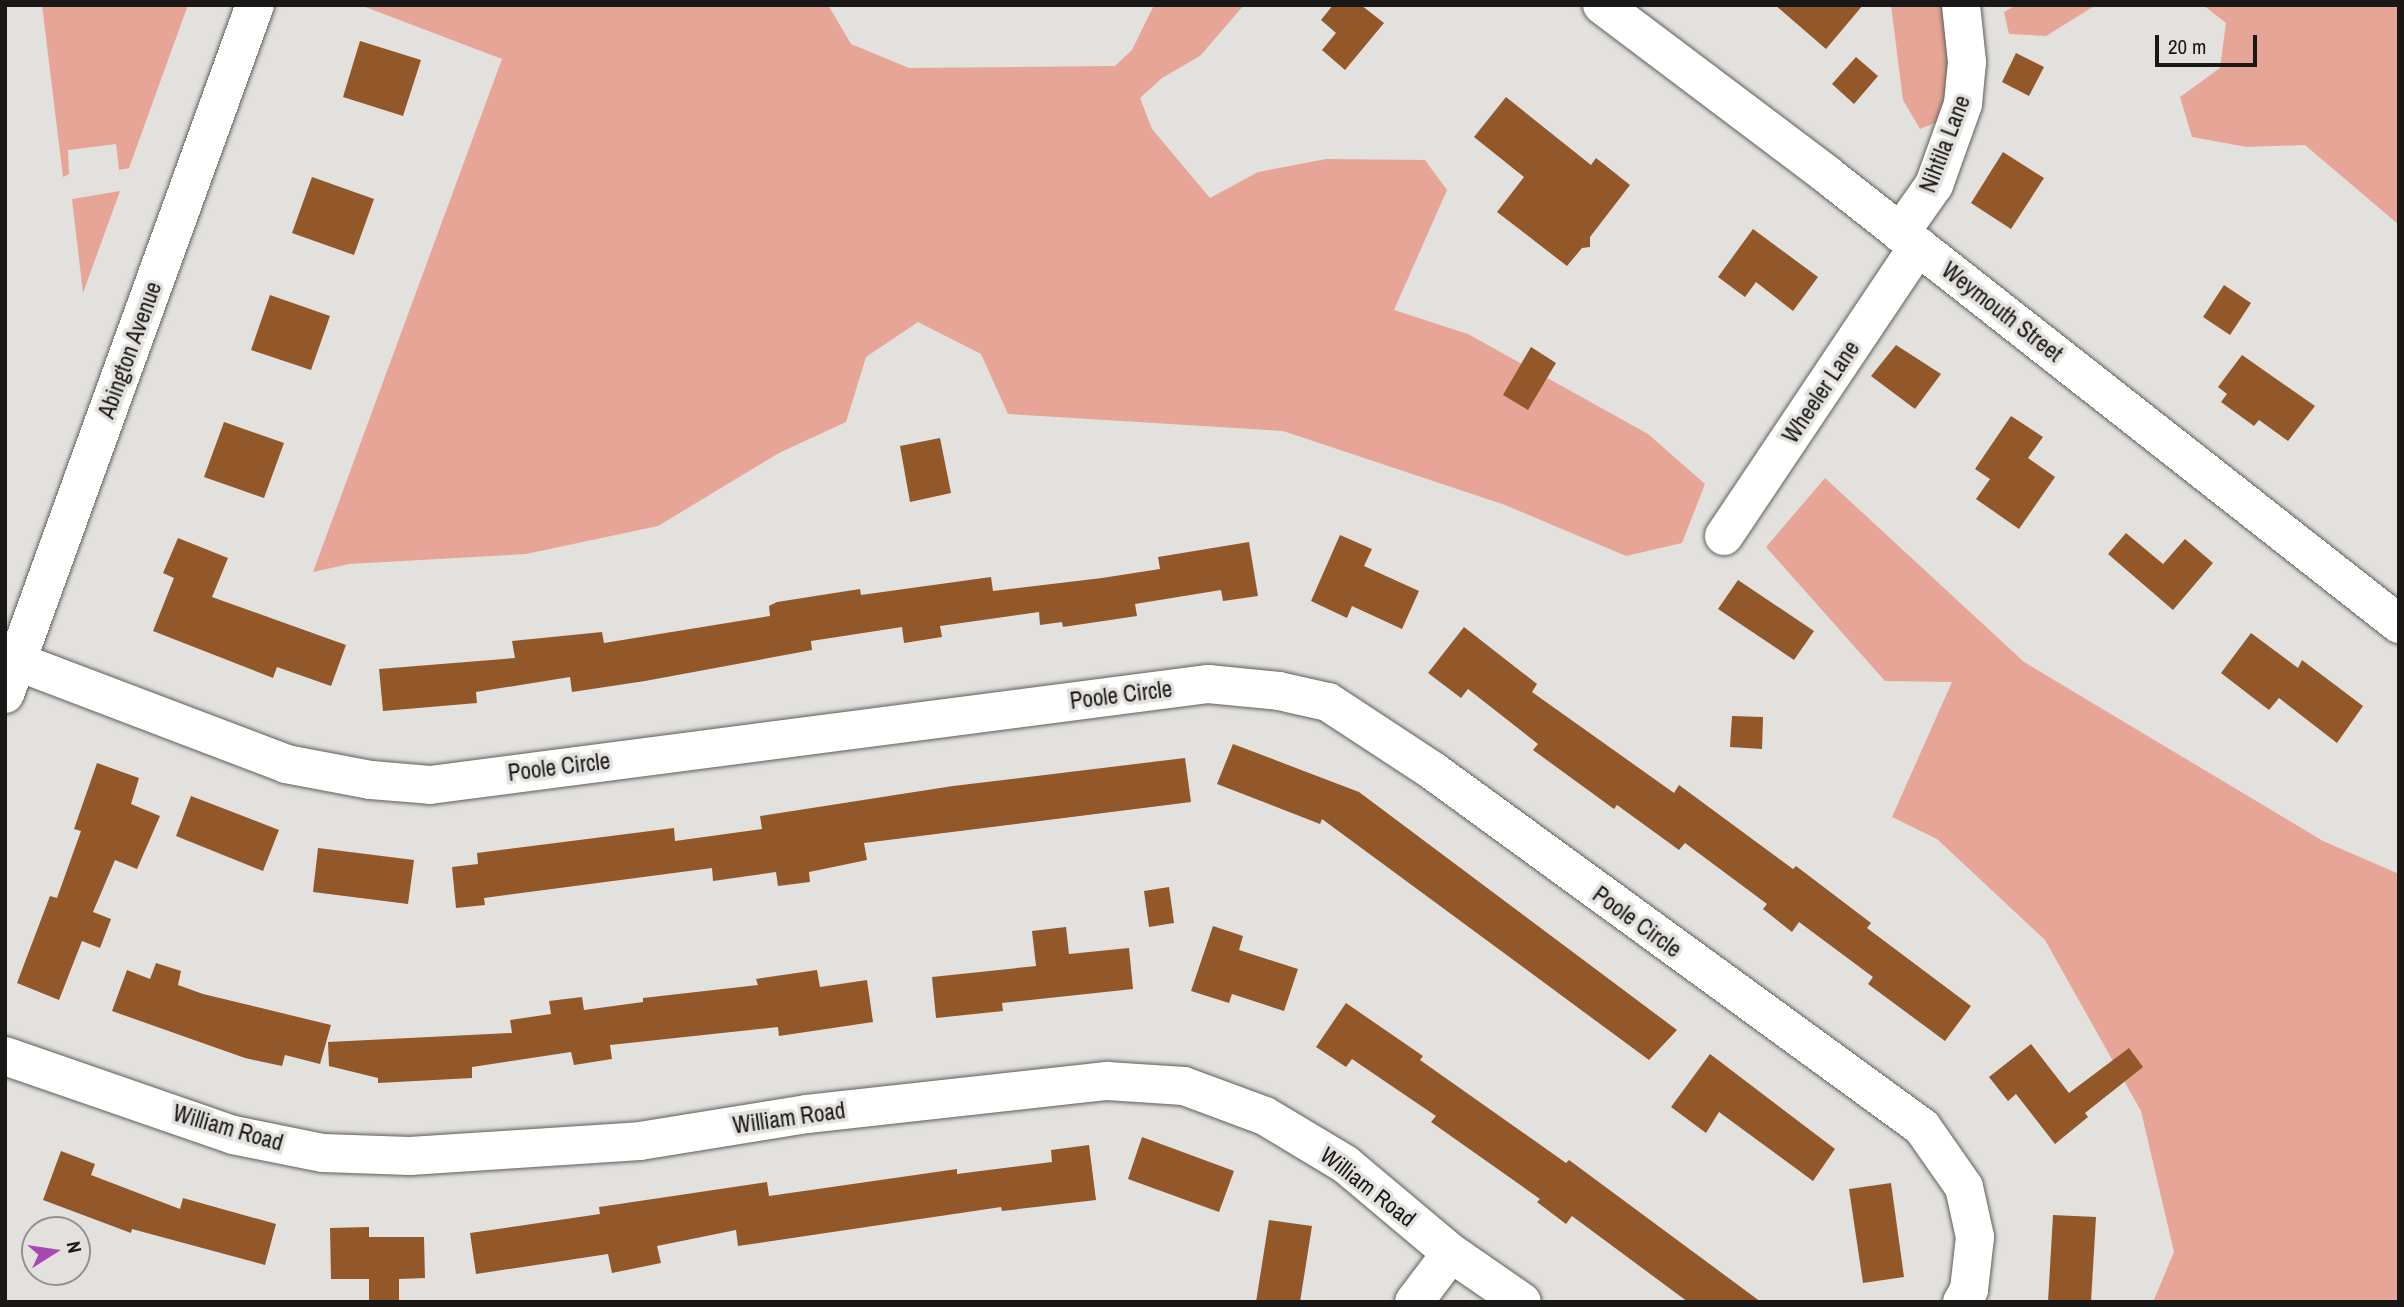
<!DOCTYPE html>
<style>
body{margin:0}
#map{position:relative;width:2404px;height:1307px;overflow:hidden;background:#e3e1dd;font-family:"Archivo Narrow",sans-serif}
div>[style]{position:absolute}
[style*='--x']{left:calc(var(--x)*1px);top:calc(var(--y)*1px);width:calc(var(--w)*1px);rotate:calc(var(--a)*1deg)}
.green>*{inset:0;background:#e6a596}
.building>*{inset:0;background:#92582a}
.roads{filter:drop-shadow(0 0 2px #5f5e5b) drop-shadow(0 0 2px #5f5e5b)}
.minor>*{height:38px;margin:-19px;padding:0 19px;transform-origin:19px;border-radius:19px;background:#fff}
.secondary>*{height:38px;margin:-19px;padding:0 19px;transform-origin:19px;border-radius:19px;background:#fff}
span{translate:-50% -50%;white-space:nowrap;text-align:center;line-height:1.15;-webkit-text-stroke:7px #e3e1dd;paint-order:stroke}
.street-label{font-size:23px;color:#191817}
.frame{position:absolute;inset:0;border:7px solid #191817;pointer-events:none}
.north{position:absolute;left:21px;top:1216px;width:70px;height:70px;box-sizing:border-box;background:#e3e1dd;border:2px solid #92918e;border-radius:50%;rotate:78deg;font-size:19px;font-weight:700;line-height:28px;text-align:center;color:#191817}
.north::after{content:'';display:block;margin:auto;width:24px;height:32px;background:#a749b2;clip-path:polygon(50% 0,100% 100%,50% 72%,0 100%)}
.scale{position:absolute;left:2155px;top:35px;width:102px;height:32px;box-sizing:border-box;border:4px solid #191817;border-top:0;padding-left:9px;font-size:21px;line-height:24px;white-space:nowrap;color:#191817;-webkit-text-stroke:5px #e3e1dd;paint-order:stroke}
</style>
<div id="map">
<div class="green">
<div style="clip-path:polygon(42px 5px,188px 5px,129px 168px,119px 170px,116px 144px,68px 150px,69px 174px,63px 177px)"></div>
<div style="clip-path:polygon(360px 5px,828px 5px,851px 44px,909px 68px,1115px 66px,1132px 50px,1154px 5px,1244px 5px,1200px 56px,1162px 78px,1140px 98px,1152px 129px,1210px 198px,1258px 172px,1326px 159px,1425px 160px,1447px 190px,1394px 310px,1468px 334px,1648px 434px,1705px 484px,1682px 543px,1626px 556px,1505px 505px,1283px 431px,1008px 414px,981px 354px,918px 322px,866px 357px,846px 422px,779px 453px,658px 526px,526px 554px,349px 564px,313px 572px,502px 59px)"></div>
<div style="clip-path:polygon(1891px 5px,1944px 5px,1949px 76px,1938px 122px,1920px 129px,1903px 100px)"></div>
<div style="clip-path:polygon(2016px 5px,2096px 5px,2046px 36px,2009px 34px,2004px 12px)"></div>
<div style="clip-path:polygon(2203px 5px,2399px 5px,2399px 225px,2305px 145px,2247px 147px,2192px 137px,2180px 97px,2220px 68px,2226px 23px)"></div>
<div style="clip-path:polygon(120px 191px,83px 293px,72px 199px)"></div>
<div style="clip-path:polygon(1825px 478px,2024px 662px,2323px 841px,2399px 874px,2399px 1302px,2153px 1302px,2174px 1252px,2141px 1111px,2045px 940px,1937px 839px,1892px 817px,1952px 682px,1885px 681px,1766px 547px)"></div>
</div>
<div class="building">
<div style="clip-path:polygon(1333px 5px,1361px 5px,1384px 23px,1345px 70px,1322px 50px,1336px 33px,1321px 20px)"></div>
<div style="clip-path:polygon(1775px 5px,1863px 5px,1826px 49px)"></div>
<div style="clip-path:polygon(360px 41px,421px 60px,403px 116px,343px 97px)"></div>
<div style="clip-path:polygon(2016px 53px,2044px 67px,2029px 96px,2002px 82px)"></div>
<div style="clip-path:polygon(1856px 57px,1878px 76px,1854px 104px,1832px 84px)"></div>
<div style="clip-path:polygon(1506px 97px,1591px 165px,1596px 158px,1630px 185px,1590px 237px,1590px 247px,1582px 248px,1567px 266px,1497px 212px,1524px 177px,1474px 137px)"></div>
<div style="clip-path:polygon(2003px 152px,2044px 178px,2011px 229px,1971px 203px)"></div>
<div style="clip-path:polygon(312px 177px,374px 199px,354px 255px,292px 233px)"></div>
<div style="clip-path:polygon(1753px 229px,1818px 277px,1793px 311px,1756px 282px,1745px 297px,1718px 277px)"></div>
<div style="clip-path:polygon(2224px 285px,2251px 303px,2230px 335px,2203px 317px)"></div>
<div style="clip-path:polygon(270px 295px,330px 316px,311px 370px,251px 350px)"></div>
<div style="clip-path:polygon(1896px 345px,1941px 374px,1915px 409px,1871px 376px)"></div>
<div style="clip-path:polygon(1531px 347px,1556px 363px,1528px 410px,1503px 395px)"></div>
<div style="clip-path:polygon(2242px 355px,2315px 406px,2288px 441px,2259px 420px,2254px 426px,2221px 402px,2227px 394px,2218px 387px)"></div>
<div style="clip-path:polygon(2011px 416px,2043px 437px,2028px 458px,2055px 477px,2019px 529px,1976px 499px,1990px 479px,1975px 469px)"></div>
<div style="clip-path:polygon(224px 422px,284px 443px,264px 498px,204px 477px)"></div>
<div style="clip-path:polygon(940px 438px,951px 493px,910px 502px,900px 446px)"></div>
<div style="clip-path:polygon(2126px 533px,2163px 564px,2185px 539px,2213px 563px,2173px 610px,2108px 554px)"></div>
<div style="clip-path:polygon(1340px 535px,1372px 549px,1364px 566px,1419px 591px,1402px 629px,1352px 606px,1347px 618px,1311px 601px)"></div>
<div style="clip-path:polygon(178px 538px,228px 558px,212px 597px,346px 645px,331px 686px,277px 667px,273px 678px,153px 631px,174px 578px,163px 573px)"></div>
<div style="clip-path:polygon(1249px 542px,1258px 596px,1223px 601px,1221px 590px,1135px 604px,1137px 616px,1063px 627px,1062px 622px,1040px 625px,1039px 612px,940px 626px,942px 637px,904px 643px,902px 627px,811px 641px,812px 650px,645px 681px,572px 692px,570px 677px,476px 692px,477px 703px,383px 711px,379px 669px,515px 658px,512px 641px,602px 632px,604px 643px,770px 616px,769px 606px,777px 602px,860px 589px,861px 595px,991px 577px,993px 591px,1102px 578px,1160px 569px,1158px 557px)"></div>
<div style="clip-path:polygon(1738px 580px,1814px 631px,1794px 660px,1718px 609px)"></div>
<div style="clip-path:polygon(1464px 627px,1537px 684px,1532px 692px,1674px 793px,1679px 785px,1793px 869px,1796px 866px,1871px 923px,1867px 928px,1971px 1006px,1945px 1041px,1868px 984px,1873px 977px,1799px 922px,1792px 932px,1763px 909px,1767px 904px,1685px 843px,1679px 850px,1617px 805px,1614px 809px,1533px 750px,1538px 744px,1468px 689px,1461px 698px,1428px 673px)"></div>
<div style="clip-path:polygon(2251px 633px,2298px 668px,2302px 660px,2363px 706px,2337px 743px,2279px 698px,2269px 710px,2221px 673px)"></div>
<div style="clip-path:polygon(1732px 716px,1763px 717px,1762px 749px,1730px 747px)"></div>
<div style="clip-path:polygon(1233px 744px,1359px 792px,1677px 1030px,1649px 1060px,1322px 819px,1320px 824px,1217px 784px)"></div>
<div style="clip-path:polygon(1185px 758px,1191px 802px,864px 843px,867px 860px,809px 872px,810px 882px,778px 886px,776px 872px,713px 881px,712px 868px,484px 898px,485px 905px,456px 908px,452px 867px,478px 864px,477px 853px,674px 828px,675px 841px,762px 829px,760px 816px,953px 786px)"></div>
<div style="clip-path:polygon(97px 763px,139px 778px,131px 804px,160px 816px,137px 869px,115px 860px,93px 912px,111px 919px,100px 948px,82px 941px,59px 1000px,17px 983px,50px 896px,57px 898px,81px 831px,74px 829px)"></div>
<div style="clip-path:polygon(191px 796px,279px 830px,263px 871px,176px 836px)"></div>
<div style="clip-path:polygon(318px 848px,414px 860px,408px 904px,313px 892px)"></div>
<div style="clip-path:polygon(1169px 887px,1174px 923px,1149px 927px,1144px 891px)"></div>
<div style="clip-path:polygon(1213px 926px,1243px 936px,1239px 950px,1298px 969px,1284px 1011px,1232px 994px,1229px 1003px,1191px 991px)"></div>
<div style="clip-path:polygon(1066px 927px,1069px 954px,1129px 948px,1133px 989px,1002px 1003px,1003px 1011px,936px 1018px,932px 977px,1036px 966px,1032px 931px)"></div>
<div style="clip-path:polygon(156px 963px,181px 971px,178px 985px,203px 994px,331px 1025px,320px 1064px,285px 1055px,282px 1066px,245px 1058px,112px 1011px,127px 970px,150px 979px)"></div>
<div style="clip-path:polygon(817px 970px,820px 987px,867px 980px,873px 1022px,779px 1036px,778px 1027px,610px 1045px,612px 1059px,574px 1065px,571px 1052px,472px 1067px,472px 1078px,378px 1083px,378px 1078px,329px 1066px,328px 1042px,512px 1033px,510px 1020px,551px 1014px,549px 1001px,582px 997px,584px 1010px,643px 1002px,643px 998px,758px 985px,756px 979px)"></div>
<div style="clip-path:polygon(1346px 1003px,1423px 1056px,1420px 1060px,1566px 1163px,1569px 1160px,1761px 1302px,1688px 1302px,1572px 1216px,1566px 1224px,1537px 1202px,1540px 1199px,1431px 1122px,1436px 1116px,1352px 1059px,1346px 1067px,1316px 1047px)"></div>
<div style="clip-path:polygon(2031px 1044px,2069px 1093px,2129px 1048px,2143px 1067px,2085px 1113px,2088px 1117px,2055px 1144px,2016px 1094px,2008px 1101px,1989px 1077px)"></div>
<div style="clip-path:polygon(1710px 1054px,1835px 1149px,1813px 1181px,1719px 1112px,1706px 1133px,1671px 1107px)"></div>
<div style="clip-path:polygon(1142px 1137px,1234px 1171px,1219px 1212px,1128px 1179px)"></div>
<div style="clip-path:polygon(1089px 1145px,1096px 1200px,1002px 1211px,1001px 1207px,738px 1246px,736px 1230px,657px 1246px,661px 1263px,612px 1273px,608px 1254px,476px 1274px,470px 1233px,600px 1214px,599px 1207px,767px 1182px,769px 1196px,957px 1169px,957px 1174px,1052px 1162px,1051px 1150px)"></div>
<div style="clip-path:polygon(61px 1151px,95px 1164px,91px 1175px,180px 1209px,183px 1198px,276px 1224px,265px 1265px,132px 1229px,131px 1233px,43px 1200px)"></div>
<div style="clip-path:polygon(1891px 1183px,1904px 1277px,1863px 1283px,1849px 1189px)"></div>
<div style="clip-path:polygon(2053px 1215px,2096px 1217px,2091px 1302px,2048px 1302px)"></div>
<div style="clip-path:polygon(1269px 1220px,1312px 1226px,1300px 1302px,1256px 1302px)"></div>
<div style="clip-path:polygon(369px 1227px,369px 1237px,424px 1237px,425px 1278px,399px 1279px,399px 1301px,369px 1301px,369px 1279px,331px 1279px,330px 1228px)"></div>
</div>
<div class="roads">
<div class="minor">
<div style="--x:1900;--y:233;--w:59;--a:-54.7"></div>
<div style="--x:1934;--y:185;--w:86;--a:-70.3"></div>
<div style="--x:1963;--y:104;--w:42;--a:-84.6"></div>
<div style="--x:1967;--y:62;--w:57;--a:-96"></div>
<div style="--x:1724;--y:536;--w:349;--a:-56.2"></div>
<div style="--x:5;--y:657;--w:301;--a:20.8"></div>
<div style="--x:286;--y:764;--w:86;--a:10.7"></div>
<div style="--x:371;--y:780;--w:59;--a:4.8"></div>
<div style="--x:430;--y:785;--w:785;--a:-7.4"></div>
<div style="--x:1208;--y:684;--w:71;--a:5.6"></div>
<div style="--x:1279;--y:691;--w:50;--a:12.7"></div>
<div style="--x:1328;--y:702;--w:126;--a:33.3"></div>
<div style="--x:1433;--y:771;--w:605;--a:36.06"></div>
<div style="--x:1922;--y:1127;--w:73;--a:55"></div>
<div style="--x:1964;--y:1187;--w:51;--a:77.6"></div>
<div style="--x:1975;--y:1237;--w:53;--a:96.5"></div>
<div style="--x:1969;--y:1290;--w:14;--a:120"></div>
<div style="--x:5;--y:1056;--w:241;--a:19.1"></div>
<div style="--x:233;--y:1135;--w:92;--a:11.3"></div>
<div style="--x:323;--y:1153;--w:87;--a:2"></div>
<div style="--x:410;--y:1156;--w:230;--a:-3.7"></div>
<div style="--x:640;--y:1141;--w:169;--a:-9.2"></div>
<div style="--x:807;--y:1114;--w:302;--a:-6.3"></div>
<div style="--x:1107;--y:1081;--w:77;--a:3.7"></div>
<div style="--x:1184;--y:1086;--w:86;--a:20.3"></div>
<div style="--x:1265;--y:1116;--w:93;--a:31"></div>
<div style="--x:1345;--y:1164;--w:138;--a:40"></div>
<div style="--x:1451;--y:1253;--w:86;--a:34.6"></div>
<div style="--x:1414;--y:1302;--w:61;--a:-52.9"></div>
</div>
<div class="secondary">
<div style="--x:1602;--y:5;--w:281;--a:37"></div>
<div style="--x:1826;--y:174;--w:729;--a:38.14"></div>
<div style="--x:5;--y:694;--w:733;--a:-70.06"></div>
</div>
</div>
<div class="street-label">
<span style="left:1945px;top:144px;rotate:-69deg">Nihtila Lane</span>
<span style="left:2002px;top:312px;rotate:38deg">Weymouth Street</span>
<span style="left:130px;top:350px;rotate:-70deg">Abington Avenue</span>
<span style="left:1821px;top:392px;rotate:-56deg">Wheeler Lane</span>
<span style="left:1121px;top:695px;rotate:-7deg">Poole Circle</span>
<span style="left:559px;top:767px;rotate:-7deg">Poole Circle</span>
<span style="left:1637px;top:922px;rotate:36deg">Poole Circle</span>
<span style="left:789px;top:1118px;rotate:-8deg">William Road</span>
<span style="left:228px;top:1128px;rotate:16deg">William Road</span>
<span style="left:1368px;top:1187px;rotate:38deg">William Road</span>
</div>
<div class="frame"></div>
<div class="north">N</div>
<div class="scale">20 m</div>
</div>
